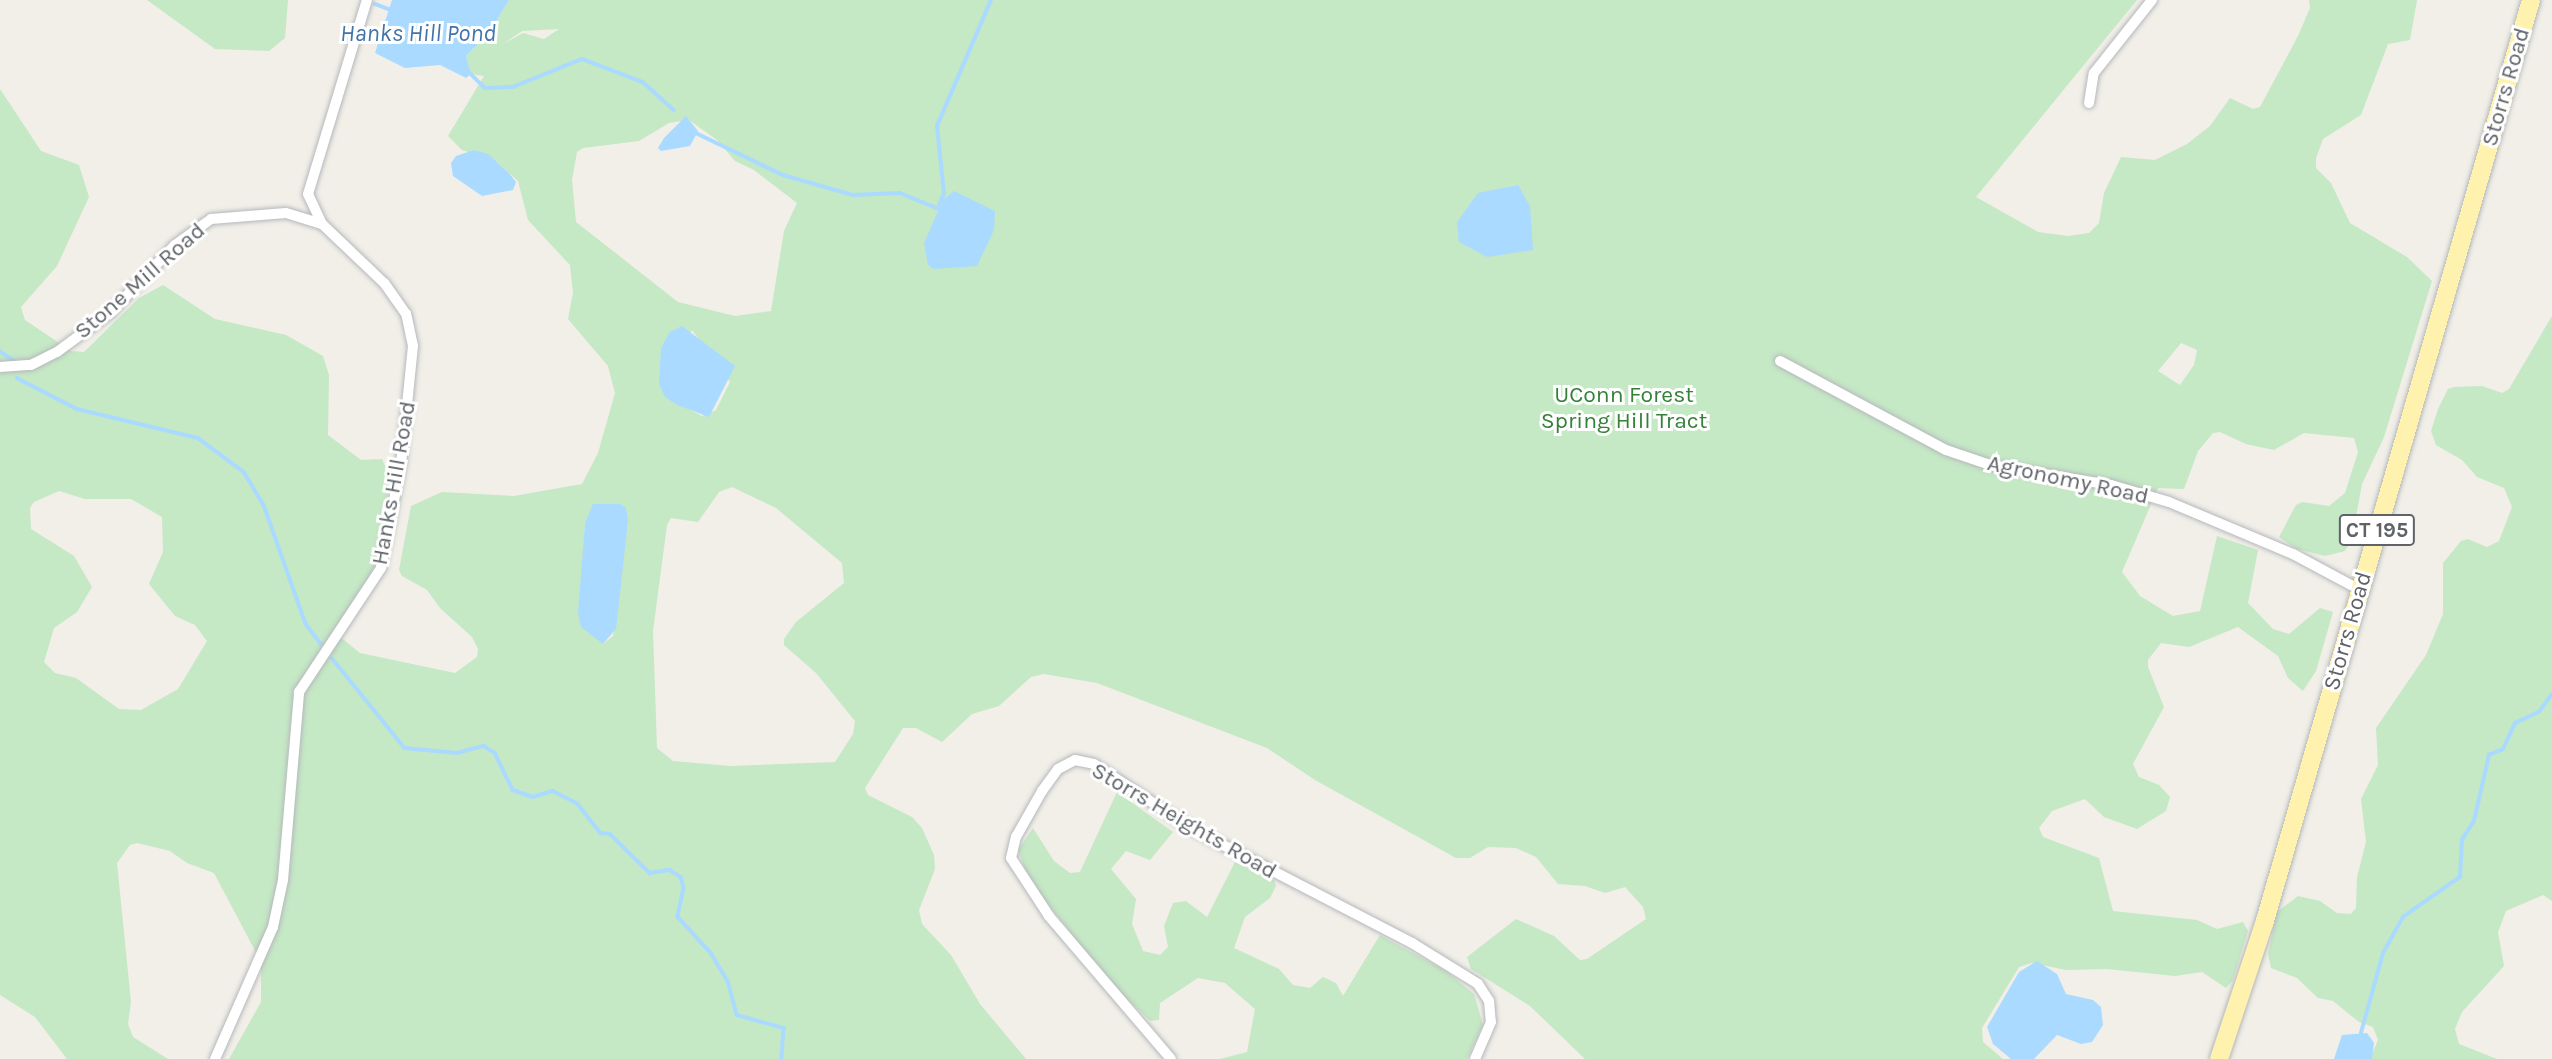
<!DOCTYPE html>
<style>
body{margin:0}
#map{position:relative;width:2552px;height:1059px;overflow:hidden;background:#f1efe8;font-family:Karla,sans-serif}
div>[style]{position:absolute}
[style*='--x']{left:calc(var(--x)*1px);top:calc(var(--y)*1px);width:calc(var(--w)*1px);rotate:calc(var(--a)*1deg)}
.green>*{inset:0;background:#c5e8c5}
.water>*{inset:0;background:#aadaff}
.stream>*{height:3.5px;margin:-1.75px;padding:0 1.75px;transform-origin:1.75px;border-radius:1.75px;background:#aadaff}
.roads{filter:drop-shadow(0 0 2px #b5b8bc) drop-shadow(0 0 2px #b5b8bc)}
.street>*{height:10px;margin:-5px;padding:0 5px;transform-origin:5px;border-radius:5px;background:#fff}
.primary>*{height:18px;margin:-9px;padding:0 9px;transform-origin:9px;border-radius:9px;background:#fff2af}
span{translate:-50% -50%;white-space:nowrap;text-align:center;line-height:1.15;-webkit-text-stroke:6px #fff;paint-order:stroke}
.shield-label span{padding:2px 5px;background:#fff;border:2px solid;border-radius:5px;-webkit-text-stroke-width:0}
.shield-label{font-size:21px;color:#5f6368;font-weight:700}
.street-label{font-size:23px;color:#5f6368}
.park-label{font-size:23px;color:#348238}
.water-label{font-size:24px;color:#4174aa;font-style:italic}
</style>
<div id="map">
<div class="green">
<div style="clip-path:polygon(147px 0,288px 0,285px 38px,269px 51px,215px 49px)"></div>
<div style="clip-path:polygon(evenodd,509px 0,2137px 0,1976px 197px,2038px 232px,2068px 236px,2089px 233px,2099px 223px,2104px 193px,2121px 157px,2155px 160px,2187px 144px,2210px 126px,2230px 98px,2253px 109px,2260px 107px,2298px 36px,2310px 8px,2309px 0,2417px 0,2410px 40px,2388px 44px,2361px 115px,2323px 139px,2316px 158px,2316px 168px,2331px 183px,2350px 223px,2407px 257px,2432px 281px,2384px 437px,2362px 484px,2352px 539px,2345px 551px,2325px 556px,2297px 549px,2279px 537px,2296px 505px,2302px 502px,2329px 506px,2345px 493px,2358px 452px,2354px 438px,2304px 433px,2274px 450px,2246px 444px,2220px 432px,2213px 433px,2198px 451px,2184px 489px,2158px 488px,2122px 572px,2140px 596px,2173px 616px,2200px 611px,2217px 536px,2258px 550px,2248px 603px,2273px 629px,2289px 634px,2320px 608px,2333px 612px,2316px 671px,2303px 691px,2288px 678px,2278px 656px,2238px 627px,2189px 647px,2161px 643px,2148px 660px,2148px 667px,2164px 707px,2133px 764px,2139px 777px,2159px 785px,2170px 797px,2166px 811px,2137px 829px,2104px 817px,2085px 799px,2052px 811px,2039px 828px,2043px 837px,2099px 858px,2113px 911px,2197px 920px,2217px 929px,2243px 922px,2248px 931px,2233px 980px,2226px 988px,2202px 972px,2175px 976px,2107px 969px,2066px 970px,2032px 963px,2019px 967px,1982px 1028px,1983px 1042px,2003px 1059px,1585px 1059px,1530px 1006px,1471px 969px,1467px 957px,1516px 919px,1554px 936px,1580px 960px,1587px 959px,1646px 919px,1643px 907px,1625px 887px,1605px 893px,1585px 886px,1558px 884px,1536px 857px,1516px 848px,1488px 847px,1470px 858px,1456px 858px,1315px 780px,1267px 748px,1097px 683px,1044px 674px,1031px 677px,999px 706px,972px 714px,942px 742px,916px 728px,903px 728px,865px 788px,868px 795px,912px 817px,922px 828px,934px 855px,935px 869px,919px 910px,922px 924px,951px 955px,980px 1004px,1026px 1059px,229px 1059px,261px 1002px,261px 962px,214px 873px,187px 863px,170px 851px,137px 843px,130px 845px,117px 863px,131px 1002px,128px 1024px,133px 1037px,168px 1059px,67px 1059px,35px 1017px,0 995px,0 89px,41px 151px,79px 165px,89px 197px,57px 266px,21px 307px,25px 320px,71px 351px,84px 352px,139px 298px,163px 285px,215px 319px,286px 335px,323px 356px,329px 375px,328px 435px,361px 460px,382px 459px,390px 477px,378px 557px,369px 583px,334px 632px,360px 653px,455px 673px,477px 657px,478px 649px,472px 637px,440px 608px,427px 590px,402px 576px,399px 570px,411px 506px,442px 492px,514px 496px,582px 484px,598px 453px,615px 393px,608px 366px,568px 319px,573px 293px,570px 265px,528px 220px,518px 181px,497px 162px,462px 150px,448px 136px,484px 76px,471px 74px,466px 56px,489px 33px,509px 0,559px 29px,544px 39px,523px 33px,503px 44px,522px 31px,559px 29px,509px 0,689px 120px,717px 140px,735px 161px,754px 170px,797px 203px,784px 231px,771px 311px,735px 316px,678px 302px,576px 222px,572px 180px,577px 152px,583px 148px,639px 141px,669px 123px,689px 120px,509px 0,692px 330px,730px 382px,716px 410px,702px 416px,665px 397px,692px 330px,509px 0,2181px 343px,2197px 350px,2194px 365px,2180px 385px,2158px 371px,2181px 343px,509px 0,732px 487px,776px 508px,842px 563px,844px 583px,796px 622px,784px 639px,784px 645px,816px 673px,855px 721px,853px 734px,835px 762px,730px 766px,673px 761px,657px 748px,653px 631px,667px 525px,671px 518px,698px 522px,719px 492px,732px 487px,509px 0,59px 491px,85px 499px,131px 499px,162px 517px,163px 552px,149px 584px,175px 616px,195px 625px,207px 641px,178px 689px,141px 710px,119px 709px,76px 678px,55px 673px,44px 662px,54px 628px,77px 612px,92px 587px,74px 556px,31px 529px,30px 508px,34px 502px,59px 491px,509px 0,628px 521px,613px 636px,603px 644px,581px 591px,585px 523px,628px 521px)"></div>
<div style="clip-path:polygon(2552px 316px,2552px 901px,2543px 895px,2506px 911px,2498px 932px,2504px 966px,2462px 1012px,2455px 1029px,2459px 1044px,2497px 1059px,2370px 1059px,2378px 1040px,2373px 1027px,2359px 1022px,2333px 1001px,2318px 998px,2297px 978px,2271px 968px,2268px 954px,2277px 912px,2298px 896px,2320px 901px,2337px 913px,2351px 914px,2356px 908px,2357px 877px,2366px 842px,2361px 799px,2378px 765px,2376px 728px,2426px 655px,2443px 614px,2443px 563px,2461px 541px,2468px 539px,2487px 547px,2499px 541px,2512px 507px,2504px 488px,2477px 477px,2462px 460px,2436px 445px,2431px 431px,2438px 409px,2448px 389px,2454px 387px,2482px 386px,2502px 393px,2509px 389px)"></div>
<div style="clip-path:polygon(1117px 792px,1173px 832px,1150px 860px,1126px 851px,1111px 869px,1136px 899px,1132px 924px,1143px 951px,1160px 955px,1168px 947px,1164px 926px,1173px 903px,1186px 901px,1207px 917px,1235px 862px,1274px 880px,1276px 886px,1270px 898px,1245px 917px,1234px 948px,1279px 969px,1293px 985px,1310px 988px,1323px 977px,1336px 983px,1343px 996px,1380px 935px,1446px 971px,1474px 994px,1483px 1025px,1467px 1059px,1220px 1059px,1247px 1052px,1255px 1009px,1225px 983px,1198px 978px,1160px 1003px,1159px 1020px,1150px 1021px,1109px 981px,1029px 880px,1018px 850px,1033px 828px,1054px 861px,1070px 873px,1080px 872px)"></div>
</div>
<div class="water">
<div style="clip-path:polygon(392px 0,509px 0,489px 33px,466px 56px,471px 74px,466px 78px,440px 65px,405px 68px,375px 53px)"></div>
<div style="clip-path:polygon(686px 116px,698px 131px,690px 146px,661px 151px,658px 148px,664px 138px)"></div>
<div style="clip-path:polygon(474px 150px,488px 154px,509px 173px,516px 182px,513px 190px,482px 196px,453px 176px,451px 163px,456px 156px)"></div>
<div style="clip-path:polygon(1518px 185px,1530px 206px,1533px 250px,1487px 257px,1459px 242px,1457px 222px,1478px 193px)"></div>
<div style="clip-path:polygon(954px 191px,995px 211px,994px 230px,977px 266px,934px 269px,928px 265px,924px 243px,943px 200px)"></div>
<div style="clip-path:polygon(682px 326px,735px 366px,709px 417px,677px 405px,665px 397px,659px 384px,661px 348px,670px 332px)"></div>
<div style="clip-path:polygon(593px 504px,620px 504px,626px 508px,628px 521px,616px 629px,603px 644px,581px 627px,578px 613px,585px 523px)"></div>
<div style="clip-path:polygon(2037px 961px,2057px 974px,2066px 994px,2093px 1000px,2101px 1007px,2103px 1025px,2092px 1042px,2081px 1044px,2057px 1035px,2034px 1059px,2011px 1059px,1993px 1044px,1987px 1027px,2019px 972px)"></div>
<div style="clip-path:polygon(2367px 1033px,2374px 1043px,2372px 1059px,2334px 1059px,2342px 1035px)"></div>
</div>
<div class="stream">
<div style="--x:375;--y:4;--w:15;--a:20"></div>
<div style="--x:467;--y:70;--w:25;--a:45"></div>
<div style="--x:485;--y:88;--w:28;--a:-2"></div>
<div style="--x:513;--y:87;--w:74;--a:-22.1"></div>
<div style="--x:582;--y:59;--w:65;--a:20.7"></div>
<div style="--x:643;--y:82;--w:42;--a:42.1"></div>
<div style="--x:694;--y:132;--w:99;--a:25.8"></div>
<div style="--x:783;--y:175;--w:73;--a:15.9"></div>
<div style="--x:853;--y:195;--w:47;--a:-2.4"></div>
<div style="--x:900;--y:193;--w:45;--a:22"></div>
<div style="--x:939;--y:205;--w:12;--a:-66"></div>
<div style="--x:944;--y:194;--w:68;--a:-95.9"></div>
<div style="--x:937;--y:126;--w:137;--a:-66.8"></div>
<div style="--x:0;--y:351;--w:16;--a:35"></div>
<div style="--x:17;--y:378;--w:68;--a:27.3"></div>
<div style="--x:77;--y:409;--w:124;--a:13.5"></div>
<div style="--x:198;--y:438;--w:57;--a:36.5"></div>
<div style="--x:244;--y:472;--w:39;--a:59"></div>
<div style="--x:264;--y:505;--w:126;--a:70.6"></div>
<div style="--x:306;--y:624;--w:25;--a:53"></div>
<div style="--x:332;--y:658;--w:116;--a:51"></div>
<div style="--x:405;--y:748;--w:52;--a:5.5"></div>
<div style="--x:457;--y:753;--w:28;--a:-15"></div>
<div style="--x:484;--y:746;--w:13;--a:32"></div>
<div style="--x:495;--y:753;--w:41;--a:64.1"></div>
<div style="--x:513;--y:790;--w:21;--a:19"></div>
<div style="--x:533;--y:797;--w:21;--a:-17"></div>
<div style="--x:553;--y:791;--w:28;--a:27"></div>
<div style="--x:578;--y:804;--w:37;--a:52"></div>
<div style="--x:601;--y:833;--w:9;--a:6"></div>
<div style="--x:610;--y:834;--w:56;--a:44.3"></div>
<div style="--x:650;--y:873;--w:20;--a:-9"></div>
<div style="--x:670;--y:870;--w:13;--a:32"></div>
<div style="--x:681;--y:877;--w:11;--a:75"></div>
<div style="--x:684;--y:888;--w:30;--a:102"></div>
<div style="--x:678;--y:917;--w:49;--a:47.5"></div>
<div style="--x:711;--y:953;--w:33;--a:59"></div>
<div style="--x:728;--y:981;--w:35;--a:75"></div>
<div style="--x:737;--y:1015;--w:49;--a:15.5"></div>
<div style="--x:784;--y:1028;--w:31;--a:94"></div>
<div style="--x:2361;--y:1033;--w:83;--a:-74.6"></div>
<div style="--x:2383;--y:953;--w:41;--a:-60.9"></div>
<div style="--x:2403;--y:917;--w:70;--a:-35.1"></div>
<div style="--x:2460;--y:877;--w:37;--a:-87"></div>
<div style="--x:2462;--y:840;--w:22;--a:-58"></div>
<div style="--x:2474;--y:821;--w:68;--a:-77.2"></div>
<div style="--x:2489;--y:755;--w:15;--a:-23"></div>
<div style="--x:2503;--y:749;--w:29;--a:-65"></div>
<div style="--x:2515;--y:723;--w:26;--a:-25"></div>
<div style="--x:2539;--y:712;--w:22;--a:-54"></div>
</div>
<div class="roads">
<div class="street">
<div style="--x:2089;--y:103;--w:30;--a:-81"></div>
<div style="--x:2094;--y:73;--w:93;--a:-51.5"></div>
<div style="--x:1780;--y:361;--w:188;--a:28.2"></div>
<div style="--x:1946;--y:450;--w:46;--a:18.8"></div>
<div style="--x:1990;--y:465;--w:123;--a:9.4"></div>
<div style="--x:2111;--y:485;--w:60;--a:16.3"></div>
<div style="--x:2169;--y:502;--w:134;--a:22.8"></div>
<div style="--x:2293;--y:554;--w:76;--a:28.2"></div>
<div style="--x:0;--y:367;--w:31;--a:-4"></div>
<div style="--x:31;--y:365;--w:29;--a:-27"></div>
<div style="--x:57;--y:352;--w:67;--a:-36.5"></div>
<div style="--x:111;--y:312;--w:93;--a:-46.3"></div>
<div style="--x:175;--y:245;--w:44;--a:-35.8"></div>
<div style="--x:211;--y:219;--w:75;--a:-4.6"></div>
<div style="--x:286;--y:213;--w:38;--a:17"></div>
<div style="--x:215;--y:1059;--w:144;--a:-66.3"></div>
<div style="--x:273;--y:927;--w:48;--a:-78"></div>
<div style="--x:283;--y:880;--w:189;--a:-85.1"></div>
<div style="--x:299;--y:692;--w:149;--a:-56.5"></div>
<div style="--x:381;--y:568;--w:106;--a:-79.1"></div>
<div style="--x:401;--y:464;--w:119;--a:-84.2"></div>
<div style="--x:413;--y:346;--w:33;--a:-102"></div>
<div style="--x:406;--y:314;--w:38;--a:-125"></div>
<div style="--x:384;--y:283;--w:86;--a:-136.4"></div>
<div style="--x:322;--y:224;--w:33;--a:-115"></div>
<div style="--x:308;--y:194;--w:203;--a:-73.1"></div>
<div style="--x:1171;--y:1059;--w:188;--a:-130.5"></div>
<div style="--x:1049;--y:916;--w:69;--a:-123.2"></div>
<div style="--x:1011;--y:858;--w:22;--a:-77"></div>
<div style="--x:1016;--y:837;--w:53;--a:-60.5"></div>
<div style="--x:1042;--y:791;--w:27;--a:-54"></div>
<div style="--x:1058;--y:769;--w:19;--a:-28"></div>
<div style="--x:1075;--y:760;--w:19;--a:12"></div>
<div style="--x:1094;--y:764;--w:120;--a:33.4"></div>
<div style="--x:1194;--y:830;--w:246;--a:27.4"></div>
<div style="--x:1412;--y:943;--w:78;--a:31.8"></div>
<div style="--x:1478;--y:984;--w:20;--a:57"></div>
<div style="--x:1489;--y:1001;--w:21;--a:85"></div>
<div style="--x:1491;--y:1022;--w:40;--a:113.4"></div>
</div>
<div class="primary">
<div style="--x:2219;--y:1059;--w:142;--a:-71.6"></div>
<div style="--x:2264;--y:924;--w:962;--a:-73.88"></div>
</div>
</div>
<div class="shield-label">
<span style="left:2377px;top:530px">CT 195</span>
</div>
<div class="street-label">
<span style="left:2506px;top:87px;rotate:-74deg">Storrs Road</span>
<span style="left:140px;top:281px;rotate:-41deg">Stone Mill Road</span>
<span style="left:2068px;top:480px;rotate:12deg">Agronomy Road</span>
<span style="left:394px;top:483px;rotate:-80deg">Hanks Hill Road</span>
<span style="left:2348px;top:631px;rotate:-74deg">Storrs Road</span>
<span style="left:1184px;top:821px;rotate:30deg">Storrs Heights Road</span>
</div>
<div class="park-label">
<span style="left:1624px;top:408px">UConn Forest<br>Spring Hill Tract</span>
</div>
<div class="water-label">
<span style="left:418px;top:34px">Hanks Hill Pond</span>
</div>
</div>
